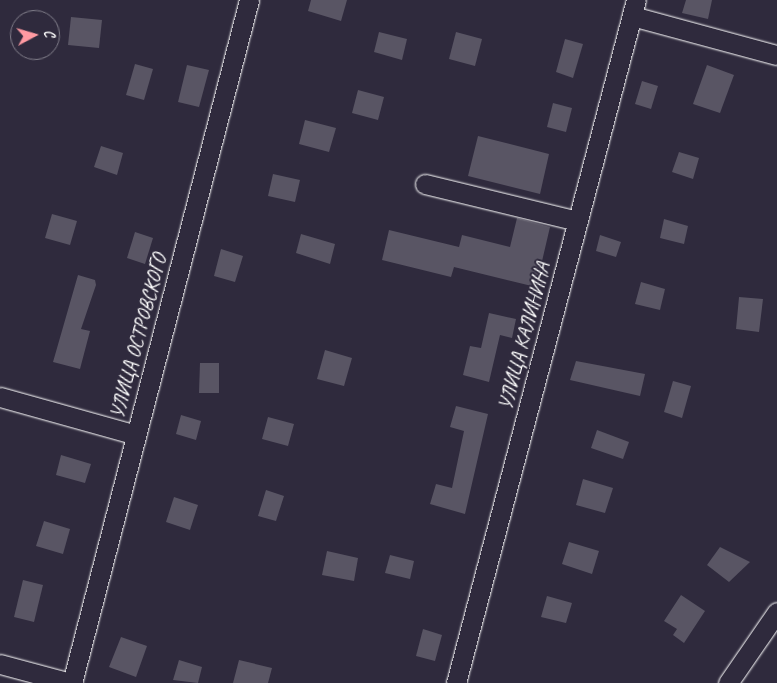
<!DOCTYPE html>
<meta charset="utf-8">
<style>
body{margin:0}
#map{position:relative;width:777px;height:683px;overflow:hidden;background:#2f2a3d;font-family:Caveat,sans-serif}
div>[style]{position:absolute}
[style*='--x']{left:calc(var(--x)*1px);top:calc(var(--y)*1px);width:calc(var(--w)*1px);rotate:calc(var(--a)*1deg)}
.building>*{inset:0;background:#595564}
.roads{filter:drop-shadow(0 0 1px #fff) drop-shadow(0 0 1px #fff)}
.minor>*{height:19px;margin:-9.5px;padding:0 9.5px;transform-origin:9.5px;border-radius:9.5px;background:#2f2a3d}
span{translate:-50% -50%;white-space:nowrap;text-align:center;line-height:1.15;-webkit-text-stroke:4px #2f2a3d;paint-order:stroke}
.street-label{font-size:20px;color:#fff}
.north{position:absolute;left:10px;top:10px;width:50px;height:50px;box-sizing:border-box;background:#2f2a3d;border:1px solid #827f8b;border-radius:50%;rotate:84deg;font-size:14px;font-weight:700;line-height:20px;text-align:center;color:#fff}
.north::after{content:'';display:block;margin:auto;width:18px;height:22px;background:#ff9aa2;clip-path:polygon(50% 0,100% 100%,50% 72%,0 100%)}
</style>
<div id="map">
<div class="building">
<div style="clip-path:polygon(311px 0,347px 0,341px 21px,308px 11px)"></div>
<div style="clip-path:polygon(686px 0,712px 0,708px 19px,682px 13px)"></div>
<div style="clip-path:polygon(71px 17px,102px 20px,99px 48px,68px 45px)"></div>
<div style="clip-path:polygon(379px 32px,407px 39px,402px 60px,374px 52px)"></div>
<div style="clip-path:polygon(456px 32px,482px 39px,475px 66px,449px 59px)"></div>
<div style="clip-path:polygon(565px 39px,583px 44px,573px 78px,556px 72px)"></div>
<div style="clip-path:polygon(135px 64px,153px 69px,144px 100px,126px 95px)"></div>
<div style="clip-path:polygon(187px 65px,209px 70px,199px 107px,178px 102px)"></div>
<div style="clip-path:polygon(707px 65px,734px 75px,720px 113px,693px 104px)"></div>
<div style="clip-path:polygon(642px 81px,658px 86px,651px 109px,635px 104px)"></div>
<div style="clip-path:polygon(358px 90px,384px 97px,378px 120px,352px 113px)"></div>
<div style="clip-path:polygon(553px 103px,572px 108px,566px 132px,547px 127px)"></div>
<div style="clip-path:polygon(305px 120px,336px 128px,329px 152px,299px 144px)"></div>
<div style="clip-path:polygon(478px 136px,549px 154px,540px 194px,468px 176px)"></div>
<div style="clip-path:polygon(101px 146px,123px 153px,117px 175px,94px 167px)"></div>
<div style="clip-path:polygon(679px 152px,699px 158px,693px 179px,672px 172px)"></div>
<div style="clip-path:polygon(273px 174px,300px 180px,295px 202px,268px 196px)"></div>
<div style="clip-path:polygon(52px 214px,77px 221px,70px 245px,45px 238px)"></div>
<div style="clip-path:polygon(517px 218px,550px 227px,536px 287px,454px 267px,451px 277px,382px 260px,389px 230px,459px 247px,462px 235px,510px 247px)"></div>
<div style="clip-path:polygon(664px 219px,688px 226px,684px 244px,660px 238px)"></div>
<div style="clip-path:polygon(135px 232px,153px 238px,145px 264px,127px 258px)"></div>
<div style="clip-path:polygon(301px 234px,335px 244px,330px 264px,296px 253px)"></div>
<div style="clip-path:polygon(600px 235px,621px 242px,616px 257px,596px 251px)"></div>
<div style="clip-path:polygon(221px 249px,243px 256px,235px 282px,214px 276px)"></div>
<div style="clip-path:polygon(78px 275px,95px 280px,96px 285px,81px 329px,90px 331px,80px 369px,53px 362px)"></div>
<div style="clip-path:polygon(641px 282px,665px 289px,660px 310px,635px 304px)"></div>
<div style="clip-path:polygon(739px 297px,763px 299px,759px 332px,736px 329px)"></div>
<div style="clip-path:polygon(489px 313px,516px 319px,512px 338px,500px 335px,489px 382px,463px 375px,470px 346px,481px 348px)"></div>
<div style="clip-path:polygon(325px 350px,352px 358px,344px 386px,317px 379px)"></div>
<div style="clip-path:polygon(576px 361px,645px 374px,640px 396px,570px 380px)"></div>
<div style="clip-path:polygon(200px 363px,219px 363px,219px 393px,199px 393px)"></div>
<div style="clip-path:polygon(673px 381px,691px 386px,682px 418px,664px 412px)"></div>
<div style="clip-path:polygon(456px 406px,488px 414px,465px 514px,430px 504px,436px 484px,452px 488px,464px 431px,450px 427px)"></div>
<div style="clip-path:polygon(181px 415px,201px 421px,196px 440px,176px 434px)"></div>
<div style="clip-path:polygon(268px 417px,294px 424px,288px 446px,262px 439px)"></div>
<div style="clip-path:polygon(597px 430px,629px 442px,623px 459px,591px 448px)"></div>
<div style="clip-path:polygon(61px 455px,91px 464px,85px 483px,56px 475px)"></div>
<div style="clip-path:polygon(583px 479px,613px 488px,605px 513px,576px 505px)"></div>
<div style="clip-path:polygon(266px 490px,284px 496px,276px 521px,258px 516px)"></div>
<div style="clip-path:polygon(174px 497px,198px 505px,190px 530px,166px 522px)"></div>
<div style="clip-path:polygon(44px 521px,70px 529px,63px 554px,36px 546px)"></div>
<div style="clip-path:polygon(569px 542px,599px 551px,592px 574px,562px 564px)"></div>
<div style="clip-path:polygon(720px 547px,750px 562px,729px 582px,707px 565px)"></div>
<div style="clip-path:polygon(327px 551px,358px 558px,354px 581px,322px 575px)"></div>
<div style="clip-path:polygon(390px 555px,414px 561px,410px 579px,385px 573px)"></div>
<div style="clip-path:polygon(23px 580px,43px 585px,34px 622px,14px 617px)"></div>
<div style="clip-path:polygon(681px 595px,705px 611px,684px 643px,673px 635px,677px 629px,664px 621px)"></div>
<div style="clip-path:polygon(547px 596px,572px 603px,566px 623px,541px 617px)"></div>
<div style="clip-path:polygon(423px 629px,442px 635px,435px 661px,416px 656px)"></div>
<div style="clip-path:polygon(121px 637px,147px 646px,136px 677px,109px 667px)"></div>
<div style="clip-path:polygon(179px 660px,202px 667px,198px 683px,173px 680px)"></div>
<div style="clip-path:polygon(239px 660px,272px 668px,268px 683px,233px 683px)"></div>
</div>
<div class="roads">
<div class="minor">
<div style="--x:632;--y:16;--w:150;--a:15.1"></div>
<div style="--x:425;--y:184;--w:157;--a:13.6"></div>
<div style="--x:0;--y:397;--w:141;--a:15.6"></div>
<div style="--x:0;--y:664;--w:73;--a:15"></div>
<div style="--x:72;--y:683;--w:706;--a:-75.47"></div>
<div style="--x:456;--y:683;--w:706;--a:-75.24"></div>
<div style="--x:728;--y:683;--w:86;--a:-55.4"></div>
</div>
</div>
<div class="street-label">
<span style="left:138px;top:336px;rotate:-75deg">УЛИЦА ОСТРОВСКОГО</span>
<span style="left:524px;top:336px;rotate:-75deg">УЛИЦА КАЛИНИНА</span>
</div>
<div class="north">С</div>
</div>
